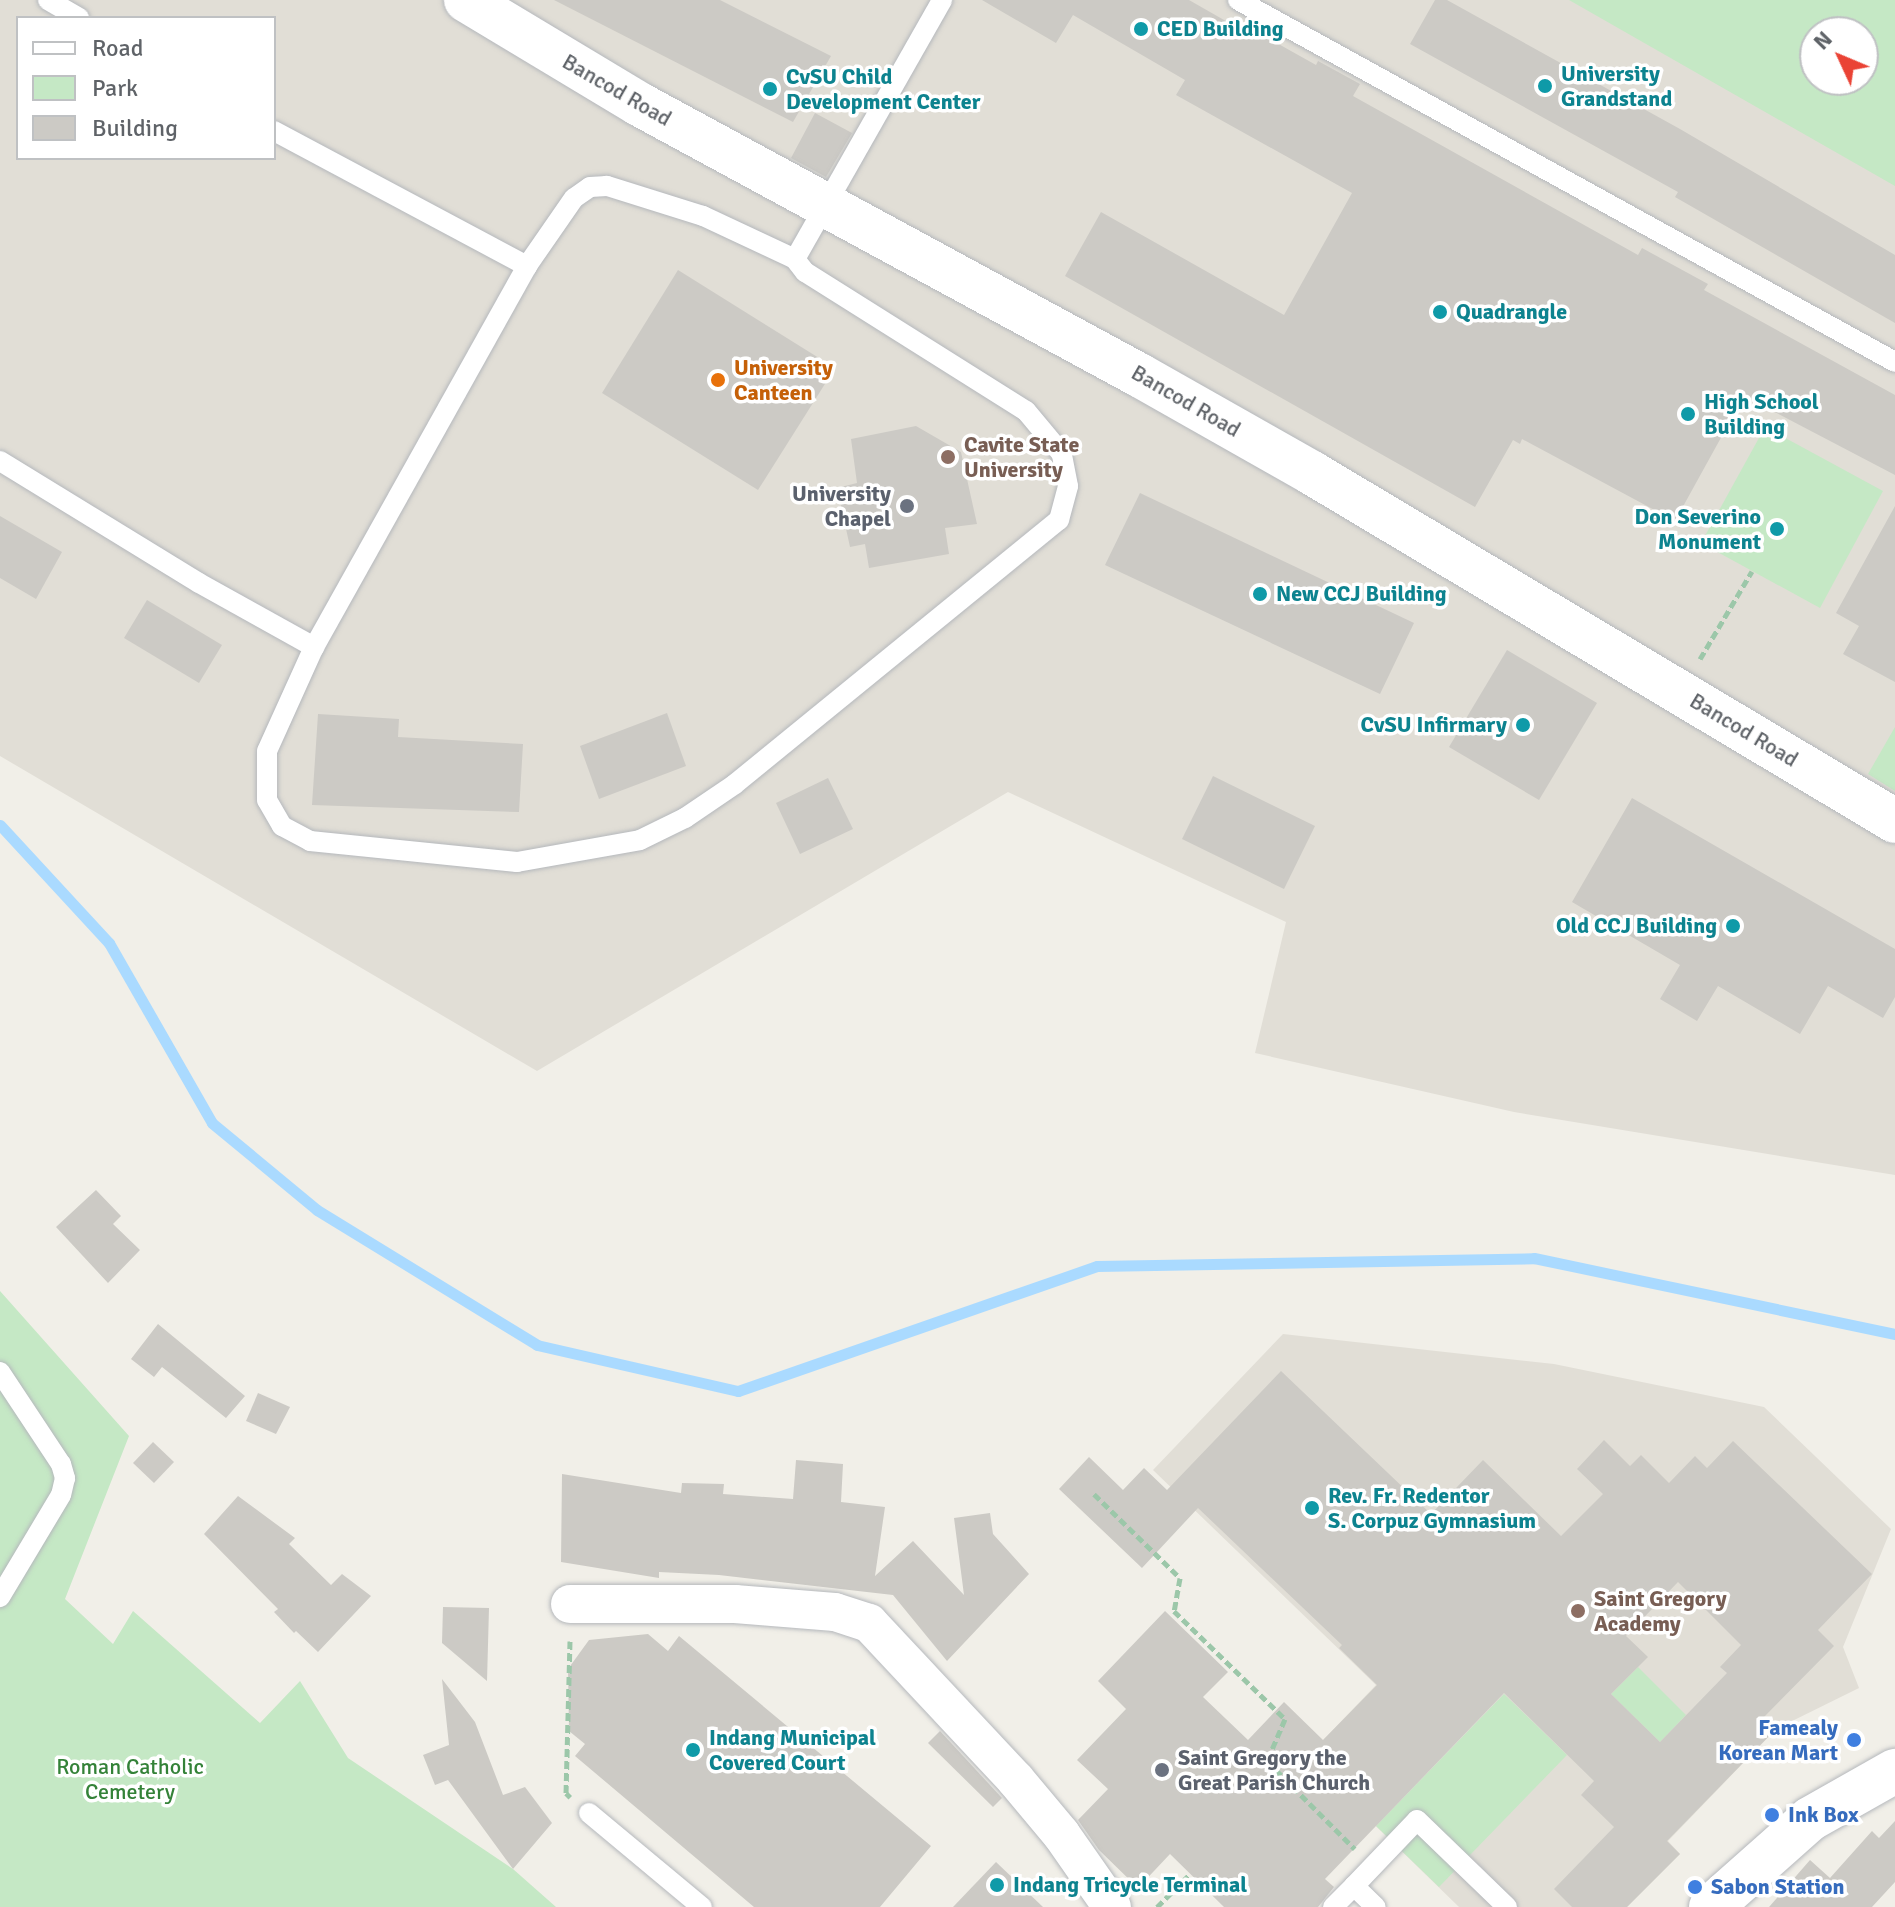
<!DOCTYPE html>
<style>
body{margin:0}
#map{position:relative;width:1895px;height:1907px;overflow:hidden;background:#f1efe8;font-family:Signika,sans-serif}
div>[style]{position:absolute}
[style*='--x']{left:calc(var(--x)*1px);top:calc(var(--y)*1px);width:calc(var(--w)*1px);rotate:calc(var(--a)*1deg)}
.education>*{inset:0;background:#e1ded6}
.green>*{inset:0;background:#c5e8c5}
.stream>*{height:11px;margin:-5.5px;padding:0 5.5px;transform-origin:5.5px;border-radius:5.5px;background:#aadaff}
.building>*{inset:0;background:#cccac5}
.path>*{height:5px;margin-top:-2.5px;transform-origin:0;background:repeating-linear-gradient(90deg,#9cc7a9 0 8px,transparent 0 12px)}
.roads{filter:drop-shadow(0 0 2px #b5b8bc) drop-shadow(0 0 2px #b5b8bc)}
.lane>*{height:20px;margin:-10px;padding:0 10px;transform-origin:10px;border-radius:10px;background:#fff}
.street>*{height:38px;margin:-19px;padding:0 19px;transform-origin:19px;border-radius:19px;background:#fff}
.secondary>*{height:44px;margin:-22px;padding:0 22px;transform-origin:22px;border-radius:22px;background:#fff}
.dots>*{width:22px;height:22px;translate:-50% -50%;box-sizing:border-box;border:4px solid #fff;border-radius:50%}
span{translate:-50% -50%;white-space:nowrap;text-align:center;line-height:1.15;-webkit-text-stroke:7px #fff;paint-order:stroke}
.culture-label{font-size:22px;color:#0d838f;font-weight:700}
.left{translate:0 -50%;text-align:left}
.right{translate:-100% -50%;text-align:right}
.street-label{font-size:22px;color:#5f6368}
.food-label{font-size:22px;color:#c56008;font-weight:700}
.education-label{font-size:22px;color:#785e54;font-weight:700}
.worship-label{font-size:22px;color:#5b616d;font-weight:700}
.shop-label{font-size:22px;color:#366cbe;font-weight:700}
.park-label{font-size:22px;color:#348238}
.legend{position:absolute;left:16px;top:16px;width:260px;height:144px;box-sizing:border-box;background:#fff;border:2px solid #bfc1c3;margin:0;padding:10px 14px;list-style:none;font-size:24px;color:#5f6368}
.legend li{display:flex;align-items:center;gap:16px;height:40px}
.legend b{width:40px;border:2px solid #bfc1c3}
.north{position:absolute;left:1799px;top:16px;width:80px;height:80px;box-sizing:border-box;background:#fff;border:2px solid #bfc1c3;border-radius:50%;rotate:314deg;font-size:22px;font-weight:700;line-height:32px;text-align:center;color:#5f6368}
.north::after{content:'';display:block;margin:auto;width:28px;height:36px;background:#ea4335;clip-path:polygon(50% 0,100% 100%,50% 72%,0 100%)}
</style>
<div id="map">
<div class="education">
<div style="clip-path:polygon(evenodd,0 0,1895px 0,1895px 1175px,1514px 1112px,1255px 1053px,1286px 922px,1008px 792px,537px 1071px,0 756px,0 0,18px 18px,274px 18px,274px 158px,18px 158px,18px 18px,0 0,1815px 32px,1863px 32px,1863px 80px,1815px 80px,1815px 32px)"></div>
<div style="clip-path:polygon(1283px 1334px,1554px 1364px,1764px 1407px,1891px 1529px,1843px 1647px,1859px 1688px,1776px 1729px,1668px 1841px,1680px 1854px,1627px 1907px,1459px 1907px,1306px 1758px,1376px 1685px,1153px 1470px)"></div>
</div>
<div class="green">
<div style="clip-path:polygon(evenodd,1569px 0,1895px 0,1895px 186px,1569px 0,1815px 32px,1863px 32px,1863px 80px,1815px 80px,1815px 32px)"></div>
<div style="clip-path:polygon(1765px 427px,1883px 491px,1820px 608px,1701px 543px)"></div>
<div style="clip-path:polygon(1895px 727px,1895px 791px,1868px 774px)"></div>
<div style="clip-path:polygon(0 1291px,129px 1436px,65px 1599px,113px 1644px,133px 1611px,260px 1723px,300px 1681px,348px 1758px,513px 1869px,556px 1907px,0 1907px)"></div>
<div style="clip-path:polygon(1638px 1667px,1686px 1715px,1660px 1742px,1611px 1694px)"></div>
<div style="clip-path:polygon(1504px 1694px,1567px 1755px,1439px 1887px,1376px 1826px)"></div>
</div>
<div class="stream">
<div style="--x:0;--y:825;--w:161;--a:47.3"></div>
<div style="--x:109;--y:943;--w:207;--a:60.2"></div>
<div style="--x:212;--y:1123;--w:136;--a:39.6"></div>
<div style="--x:317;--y:1210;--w:258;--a:31.5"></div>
<div style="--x:537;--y:1345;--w:206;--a:12.9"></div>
<div style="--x:738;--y:1391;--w:380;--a:-19.2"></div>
<div style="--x:1097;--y:1266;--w:437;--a:-1"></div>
<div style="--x:1534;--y:1258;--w:369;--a:11.9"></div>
</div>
<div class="building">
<div style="clip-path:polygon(554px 0,720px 0,831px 56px,793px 122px)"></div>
<div style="clip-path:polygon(982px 0,1189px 0,1231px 24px,1234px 19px,1316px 65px,1318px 61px,1360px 84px,1353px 96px,1638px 255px,1642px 248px,1708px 284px,1704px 290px,1895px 395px,1895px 475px,1744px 396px,1675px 521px,1522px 439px,1520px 444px,1513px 440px,1475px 507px,1065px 276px,1101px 212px,1284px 315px,1352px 193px,1176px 95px,1185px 80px,1073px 15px,1056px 43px)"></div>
<div style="clip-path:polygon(1435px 0,1447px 0,1680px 129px,1895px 255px,1895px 323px,1675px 197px,1678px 192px,1410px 44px)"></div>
<div style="clip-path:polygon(815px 113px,852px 133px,826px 177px,791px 158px)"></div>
<div style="clip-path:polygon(678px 270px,835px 368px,758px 490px,602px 393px)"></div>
<div style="clip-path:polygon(916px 426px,961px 452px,977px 524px,945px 528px,949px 554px,869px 568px,865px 544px,850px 547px,837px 488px,857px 483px,851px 439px)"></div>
<div style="clip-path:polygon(1140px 493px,1414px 623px,1380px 694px,1105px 565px)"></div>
<div style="clip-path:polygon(1895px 506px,1895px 682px,1843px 654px,1859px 626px,1836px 613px)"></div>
<div style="clip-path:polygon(0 516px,62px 552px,36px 599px,0 578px)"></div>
<div style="clip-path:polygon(147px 600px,222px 645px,199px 683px,124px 638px)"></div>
<div style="clip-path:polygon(1507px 650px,1597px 703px,1539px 800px,1449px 747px)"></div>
<div style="clip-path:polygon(667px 713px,686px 766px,599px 799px,580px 746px)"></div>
<div style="clip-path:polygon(318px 714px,399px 719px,398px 737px,523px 744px,519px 812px,312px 805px)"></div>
<div style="clip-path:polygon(1213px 776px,1315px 826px,1284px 889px,1182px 839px)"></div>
<div style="clip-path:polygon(828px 778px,853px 829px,800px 854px,776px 803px)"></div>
<div style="clip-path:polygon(1632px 798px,1895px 949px,1895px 997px,1883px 1018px,1828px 986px,1800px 1034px,1718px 986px,1697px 1021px,1660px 999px,1680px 965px,1572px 902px)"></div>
<div style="clip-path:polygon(96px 1190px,121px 1216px,113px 1224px,140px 1250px,108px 1283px,56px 1227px)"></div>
<div style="clip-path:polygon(158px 1324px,245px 1396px,226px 1418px,162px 1367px,154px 1377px,131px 1359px)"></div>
<div style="clip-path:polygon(evenodd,1281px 1371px,1431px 1514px,1483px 1460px,1561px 1536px,1603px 1494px,1577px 1469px,1604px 1440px,1630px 1466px,1641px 1455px,1669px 1483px,1695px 1456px,1707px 1468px,1733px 1441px,1872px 1574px,1818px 1630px,1834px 1646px,1764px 1717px,1776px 1729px,1667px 1841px,1680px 1854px,1627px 1907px,1572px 1907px,1554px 1889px,1614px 1827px,1581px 1795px,1594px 1781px,1504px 1693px,1325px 1879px,1334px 1887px,1318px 1907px,1224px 1907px,1170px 1854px,1138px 1888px,1099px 1850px,1078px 1820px,1108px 1789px,1077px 1760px,1126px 1709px,1098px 1681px,1165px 1611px,1228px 1672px,1203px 1697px,1248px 1740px,1284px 1702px,1323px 1740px,1377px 1685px,1339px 1648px,1342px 1645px,1198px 1508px,1142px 1568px,1059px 1489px,1089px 1457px,1123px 1490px,1144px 1468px,1167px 1490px,1281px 1371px,1678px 1582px,1741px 1645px,1720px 1667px,1727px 1673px,1660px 1742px,1611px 1694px,1648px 1657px,1626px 1636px,1678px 1582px)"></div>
<div style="clip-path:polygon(258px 1393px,290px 1407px,276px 1434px,246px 1421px)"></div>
<div style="clip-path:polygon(153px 1442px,174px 1462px,154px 1483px,133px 1463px)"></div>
<div style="clip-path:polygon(796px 1460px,843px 1464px,841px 1502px,885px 1507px,875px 1576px,913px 1541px,964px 1595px,954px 1518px,990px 1513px,993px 1534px,1029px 1574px,947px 1661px,893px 1595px,719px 1575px,659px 1572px,659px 1578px,561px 1562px,562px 1474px,681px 1493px,682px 1483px,724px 1484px,723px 1494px,793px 1499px)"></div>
<div style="clip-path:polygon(238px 1496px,295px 1538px,289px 1544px,331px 1585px,342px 1574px,371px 1596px,318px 1652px,296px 1631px,294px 1633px,274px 1612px,278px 1609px,204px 1534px)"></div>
<div style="clip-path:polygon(443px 1607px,489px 1608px,487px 1681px,442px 1643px)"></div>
<div style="clip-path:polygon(648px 1634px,668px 1651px,679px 1636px,931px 1846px,880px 1907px,754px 1907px,575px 1756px,585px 1744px,569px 1731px,568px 1669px,589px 1640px)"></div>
<div style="clip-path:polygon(442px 1679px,475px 1722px,503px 1795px,525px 1787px,552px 1823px,513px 1869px,448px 1780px,435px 1785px,423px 1755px,449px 1745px)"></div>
<div style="clip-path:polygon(940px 1731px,1002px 1798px,993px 1807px,928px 1743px)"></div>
<div style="clip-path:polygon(1895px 1821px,1895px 1882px,1872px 1907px,1769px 1907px,1810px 1860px,1830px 1878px,1872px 1831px,1879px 1838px)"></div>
<div style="clip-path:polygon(996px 1862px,1043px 1907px,953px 1907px)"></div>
</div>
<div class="path">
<div style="--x:1700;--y:659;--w:102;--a:-59.4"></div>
<div style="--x:1094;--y:1494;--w:120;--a:44.3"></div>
<div style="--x:1180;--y:1578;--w:34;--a:100"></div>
<div style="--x:1174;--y:1611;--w:155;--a:44.2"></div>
<div style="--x:1285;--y:1719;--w:46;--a:113.2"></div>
<div style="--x:1267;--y:1761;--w:124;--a:45"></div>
<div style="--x:570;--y:1641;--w:152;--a:91.5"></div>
<div style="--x:566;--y:1793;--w:6;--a:45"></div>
<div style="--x:1157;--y:1907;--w:47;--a:-45"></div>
</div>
<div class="roads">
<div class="lane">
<div style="--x:48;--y:0;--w:36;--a:30"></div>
<div style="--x:1238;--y:0;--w:750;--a:28.85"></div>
<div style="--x:274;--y:131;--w:287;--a:28.1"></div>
<div style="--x:795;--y:259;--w:102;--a:-154.9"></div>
<div style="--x:703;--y:216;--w:101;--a:-162.6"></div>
<div style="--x:607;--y:186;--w:17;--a:177"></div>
<div style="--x:590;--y:187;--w:19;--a:145"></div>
<div style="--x:574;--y:198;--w:83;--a:124.7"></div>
<div style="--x:527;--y:266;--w:436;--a:119.2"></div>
<div style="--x:314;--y:647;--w:114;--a:114.3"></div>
<div style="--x:267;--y:751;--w:49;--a:90"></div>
<div style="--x:267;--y:800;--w:30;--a:60"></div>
<div style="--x:282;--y:826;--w:32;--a:28"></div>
<div style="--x:310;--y:841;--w:208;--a:5.8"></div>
<div style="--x:517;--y:862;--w:125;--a:-10.1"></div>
<div style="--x:640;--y:840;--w:50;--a:-26.1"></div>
<div style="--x:685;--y:818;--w:60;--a:-34.2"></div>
<div style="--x:735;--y:784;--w:418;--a:-39.2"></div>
<div style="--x:1059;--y:520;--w:35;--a:-75"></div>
<div style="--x:1068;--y:486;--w:33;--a:-101"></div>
<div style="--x:1062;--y:454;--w:56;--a:-129.9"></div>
<div style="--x:1026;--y:411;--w:261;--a:-147.8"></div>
<div style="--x:805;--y:272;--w:16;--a:-128"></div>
<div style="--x:795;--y:259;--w:298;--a:-60.4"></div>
<div style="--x:0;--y:461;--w:233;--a:31.5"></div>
<div style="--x:199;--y:583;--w:132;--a:29.1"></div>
<div style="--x:0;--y:1372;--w:110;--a:56.5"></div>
<div style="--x:61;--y:1464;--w:15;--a:74"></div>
<div style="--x:65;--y:1478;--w:17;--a:103"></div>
<div style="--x:61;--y:1495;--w:119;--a:120.9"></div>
<div style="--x:589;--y:1813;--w:147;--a:39.8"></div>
<div style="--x:1354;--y:1886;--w:91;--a:-46.3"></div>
<div style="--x:1417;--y:1820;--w:125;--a:44"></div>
<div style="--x:1333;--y:1907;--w:30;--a:-45"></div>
<div style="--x:1354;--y:1886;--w:30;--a:44"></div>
</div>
<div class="street">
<div style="--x:570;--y:1604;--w:165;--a:0"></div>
<div style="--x:735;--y:1604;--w:100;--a:4.6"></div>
<div style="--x:835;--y:1612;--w:36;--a:18"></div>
<div style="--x:869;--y:1623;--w:214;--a:46.9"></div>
<div style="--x:1015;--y:1779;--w:72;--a:50.1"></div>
<div style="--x:1061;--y:1834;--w:89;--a:55.1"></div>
</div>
<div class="secondary">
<div style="--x:466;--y:0;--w:202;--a:31"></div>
<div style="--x:639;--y:104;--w:569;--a:28.46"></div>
<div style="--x:1139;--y:375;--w:199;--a:29.5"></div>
<div style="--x:1312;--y:473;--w:679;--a:30.83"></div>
<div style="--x:1711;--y:1907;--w:132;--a:-41.6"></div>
<div style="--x:1810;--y:1819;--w:98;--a:-29.5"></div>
</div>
</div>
<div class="dots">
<div style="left:1141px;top:29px;background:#0f9aa8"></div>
<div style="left:1545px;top:86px;background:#0f9aa8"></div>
<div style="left:770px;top:89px;background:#0f9aa8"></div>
<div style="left:1440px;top:312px;background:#0f9aa8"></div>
<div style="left:718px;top:380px;background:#e8710a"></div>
<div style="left:1688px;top:414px;background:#0f9aa8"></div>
<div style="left:948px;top:457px;background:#8d6e63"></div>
<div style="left:907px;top:506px;background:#6b7280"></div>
<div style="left:1777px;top:529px;background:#0f9aa8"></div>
<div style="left:1260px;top:594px;background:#0f9aa8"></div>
<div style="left:1523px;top:725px;background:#0f9aa8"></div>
<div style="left:1733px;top:926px;background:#0f9aa8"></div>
<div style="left:1312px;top:1508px;background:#0f9aa8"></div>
<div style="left:1578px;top:1611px;background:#8d6e63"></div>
<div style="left:1854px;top:1740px;background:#3f7fe0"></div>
<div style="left:693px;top:1750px;background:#0f9aa8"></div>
<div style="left:1162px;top:1770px;background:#6b7280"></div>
<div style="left:1772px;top:1815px;background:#3f7fe0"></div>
<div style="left:997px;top:1885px;background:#0f9aa8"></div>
<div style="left:1695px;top:1887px;background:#3f7fe0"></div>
</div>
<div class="culture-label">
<span class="left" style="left:1157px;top:29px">CED Building</span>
<span class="left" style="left:1561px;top:86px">University<br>Grandstand</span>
<span class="left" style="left:786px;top:89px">CvSU Child<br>Development Center</span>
<span class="left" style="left:1456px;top:312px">Quadrangle</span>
<span class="left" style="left:1704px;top:414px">High School<br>Building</span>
<span class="right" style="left:1761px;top:529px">Don Severino<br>Monument</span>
<span class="left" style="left:1276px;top:594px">New CCJ Building</span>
<span class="right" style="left:1507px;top:725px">CvSU Infirmary</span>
<span class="right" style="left:1717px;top:926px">Old CCJ Building</span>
<span class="left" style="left:1328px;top:1508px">Rev. Fr. Redentor<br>S. Corpuz Gymnasium</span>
<span class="left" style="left:709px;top:1750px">Indang Municipal<br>Covered Court</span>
<span class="left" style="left:1013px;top:1885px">Indang Tricycle Terminal</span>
</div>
<div class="street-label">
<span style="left:617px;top:90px;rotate:30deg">Bancod Road</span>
<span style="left:1186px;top:401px;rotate:30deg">Bancod Road</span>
<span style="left:1744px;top:730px;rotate:31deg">Bancod Road</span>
</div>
<div class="food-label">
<span class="left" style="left:734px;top:380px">University<br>Canteen</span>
</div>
<div class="education-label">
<span class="left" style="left:964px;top:457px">Cavite State<br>University</span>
<span class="left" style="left:1594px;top:1611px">Saint Gregory<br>Academy</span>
</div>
<div class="worship-label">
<span class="right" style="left:891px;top:506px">University<br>Chapel</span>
<span class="left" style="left:1178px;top:1770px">Saint Gregory the<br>Great Parish Church</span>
</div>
<div class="shop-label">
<span class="right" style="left:1838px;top:1740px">Famealy<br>Korean Mart</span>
<span class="left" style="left:1788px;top:1815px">Ink Box</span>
<span class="left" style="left:1711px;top:1887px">Sabon Station</span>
</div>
<div class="park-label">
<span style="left:130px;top:1779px">Roman Catholic<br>Cemetery</span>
</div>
<ul class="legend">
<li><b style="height:10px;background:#fff"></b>Road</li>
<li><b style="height:22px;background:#c5e8c5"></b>Park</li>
<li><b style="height:22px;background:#cccac5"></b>Building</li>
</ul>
<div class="north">N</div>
</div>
